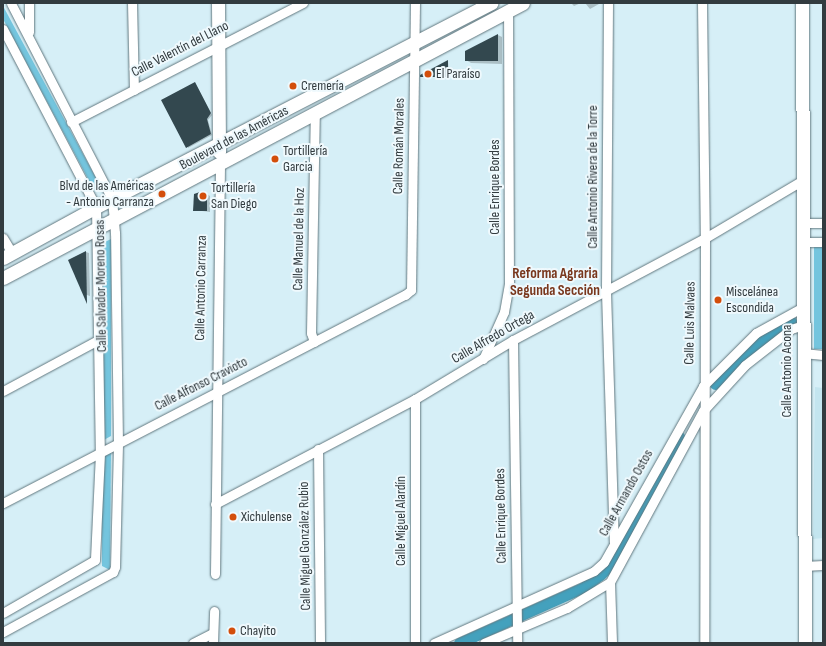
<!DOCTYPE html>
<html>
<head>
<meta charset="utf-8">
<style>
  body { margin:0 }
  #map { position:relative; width:826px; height:646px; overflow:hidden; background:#d6eff7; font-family:"Sofia Sans Condensed",sans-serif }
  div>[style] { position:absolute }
  .built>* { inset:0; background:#c3e5ef }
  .green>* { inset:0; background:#74c5de; transform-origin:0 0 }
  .shadow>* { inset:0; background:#0003 }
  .canal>* { height:11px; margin:-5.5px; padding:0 5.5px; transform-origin:5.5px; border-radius:5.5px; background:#44a1bd }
  .building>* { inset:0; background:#33484f }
  .roads { filter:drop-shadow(0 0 1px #61777e) drop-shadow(0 0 1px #61777e) }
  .street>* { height:9px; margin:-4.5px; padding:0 4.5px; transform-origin:4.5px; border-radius:4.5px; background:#fff }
  .secondary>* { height:13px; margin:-6.5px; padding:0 6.5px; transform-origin:6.5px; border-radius:6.5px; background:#fff }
  .dots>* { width:11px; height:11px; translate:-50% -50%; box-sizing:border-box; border:2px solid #eff9fd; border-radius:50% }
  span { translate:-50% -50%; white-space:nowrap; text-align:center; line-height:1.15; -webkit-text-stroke:4px #eff9fd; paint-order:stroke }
  .street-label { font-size:14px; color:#323b3f }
  .poi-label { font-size:14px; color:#323b3f }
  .left { translate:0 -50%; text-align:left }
  .right { translate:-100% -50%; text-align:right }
  .neighbourhood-label { font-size:15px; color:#79371d; font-weight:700 }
  .frame { position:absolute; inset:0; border:4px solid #323b3f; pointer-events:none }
</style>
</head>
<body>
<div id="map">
  <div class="built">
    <i style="clip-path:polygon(815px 387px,823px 388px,823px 538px,813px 539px)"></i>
  </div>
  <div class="green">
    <i style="clip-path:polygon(3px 6px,102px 189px,95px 192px,3px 19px)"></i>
    <i style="clip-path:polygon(111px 239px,111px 436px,102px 441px,101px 244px)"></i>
    <i style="left:823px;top:247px;width:102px;height:9px;rotate:90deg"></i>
    <i style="clip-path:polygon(111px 450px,110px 570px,102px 566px,102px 454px)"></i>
  </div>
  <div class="shadow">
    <i style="clip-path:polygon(571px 3px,581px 3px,574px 6px)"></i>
    <i style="clip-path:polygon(585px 3px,599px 3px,599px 4px,590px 9px)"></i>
    <i style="clip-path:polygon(498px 35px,502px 37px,502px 64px,471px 63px,466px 60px)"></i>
    <i style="clip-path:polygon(448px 61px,449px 77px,422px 77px)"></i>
    <i style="clip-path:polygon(195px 83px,212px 115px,208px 120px,212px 135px,188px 148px)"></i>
    <i style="clip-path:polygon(207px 194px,210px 196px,210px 212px,194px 210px,194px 195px)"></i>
    <i style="clip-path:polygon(86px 252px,89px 253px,90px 296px,84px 294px,69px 261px)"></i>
  </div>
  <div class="canal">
    <i style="left:715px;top:384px;width:53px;rotate:-44.2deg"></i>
    <i style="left:753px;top:347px;width:46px;rotate:-32.7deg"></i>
    <i style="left:459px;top:643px;width:137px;rotate:-24.1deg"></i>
    <i style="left:584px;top:587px;width:20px;rotate:-37deg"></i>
    <i style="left:600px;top:575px;width:12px;rotate:-42deg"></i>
    <i style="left:609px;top:567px;width:148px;rotate:-61.7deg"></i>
  </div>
  <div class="building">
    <i style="clip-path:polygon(498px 34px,498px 61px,465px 61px,465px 51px)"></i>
    <i style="clip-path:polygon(448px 60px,448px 77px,420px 77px,420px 75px)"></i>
    <i style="clip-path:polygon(195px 82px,211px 113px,207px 119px,211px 134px,186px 148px,161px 100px)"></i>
    <i style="clip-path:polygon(200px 192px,207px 193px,207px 211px,193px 211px,194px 194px)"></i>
    <i style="clip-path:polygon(86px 251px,87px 304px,68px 260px)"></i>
  </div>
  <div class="roads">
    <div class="street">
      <i style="left:132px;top:3px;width:87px;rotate:88.7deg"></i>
      <i style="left:608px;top:3px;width:289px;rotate:90.4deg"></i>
      <i style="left:606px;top:292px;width:250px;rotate:88.2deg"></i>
      <i style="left:702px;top:3px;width:235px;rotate:89.3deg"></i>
      <i style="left:705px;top:238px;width:405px;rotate:90.1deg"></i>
      <i style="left:3px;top:29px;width:201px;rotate:62.4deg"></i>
      <i style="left:96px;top:207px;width:246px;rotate:89.1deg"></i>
      <i style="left:100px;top:453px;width:107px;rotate:92.7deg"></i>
      <i style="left:95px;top:560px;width:106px;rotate:150.1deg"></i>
      <i style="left:29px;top:32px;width:29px;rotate:-90deg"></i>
      <i style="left:71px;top:122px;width:261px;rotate:-27.2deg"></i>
      <i style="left:803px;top:223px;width:20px"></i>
      <i style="left:3px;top:238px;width:17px;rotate:59deg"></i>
      <i style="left:803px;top:242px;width:20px"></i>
      <i style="left:513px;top:340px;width:303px;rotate:89.2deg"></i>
      <i style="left:314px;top:342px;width:9px;rotate:-108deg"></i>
      <i style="left:311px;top:333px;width:220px;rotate:-89deg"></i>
      <i style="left:803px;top:353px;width:20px;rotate:6deg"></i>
      <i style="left:483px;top:359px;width:51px;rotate:-65.9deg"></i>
      <i style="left:504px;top:312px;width:29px;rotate:-80deg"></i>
      <i style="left:509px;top:283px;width:272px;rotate:-90.2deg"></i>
      <i style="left:3px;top:391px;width:108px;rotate:-28.2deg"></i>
      <i style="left:415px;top:399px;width:244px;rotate:90deg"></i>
      <i style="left:318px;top:449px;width:194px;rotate:89.4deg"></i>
      <i style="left:3px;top:503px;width:453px;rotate:-27.4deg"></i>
      <i style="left:405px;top:295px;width:8px;rotate:-40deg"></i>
      <i style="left:411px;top:290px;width:287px;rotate:-89.2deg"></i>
      <i style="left:215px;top:504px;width:226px;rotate:-27.7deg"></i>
      <i style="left:415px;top:399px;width:114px;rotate:-31deg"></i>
      <i style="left:513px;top:340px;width:217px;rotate:-28deg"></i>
      <i style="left:705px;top:238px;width:114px;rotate:-30.6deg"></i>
      <i style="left:804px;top:566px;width:19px;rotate:-3deg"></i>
      <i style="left:215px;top:574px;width:410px;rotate:-89.3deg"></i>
      <i style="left:610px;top:582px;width:61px;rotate:88.1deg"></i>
      <i style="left:3px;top:632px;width:125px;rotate:-28.6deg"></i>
      <i style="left:113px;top:572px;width:5px;rotate:-68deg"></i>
      <i style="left:115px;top:567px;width:124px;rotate:-88.6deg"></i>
      <i style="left:118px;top:443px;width:210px;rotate:-90.8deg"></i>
      <i style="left:115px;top:233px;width:34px;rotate:-95deg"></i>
      <i style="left:112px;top:199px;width:220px;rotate:-117.3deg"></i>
      <i style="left:193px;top:643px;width:22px;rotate:-27deg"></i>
      <i style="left:213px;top:643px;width:32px;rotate:-88deg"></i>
      <i style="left:434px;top:643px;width:175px;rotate:-24.2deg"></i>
      <i style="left:594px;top:571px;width:13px;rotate:-42deg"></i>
      <i style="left:604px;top:562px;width:202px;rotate:-60.6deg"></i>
      <i style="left:703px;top:386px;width:75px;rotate:-45deg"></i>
      <i style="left:756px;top:333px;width:54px;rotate:-29deg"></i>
      <i style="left:484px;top:643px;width:90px;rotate:-22.9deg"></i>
      <i style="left:567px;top:608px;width:50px;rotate:-31.2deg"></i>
      <i style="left:610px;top:582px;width:195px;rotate:-61.5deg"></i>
      <i style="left:703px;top:411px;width:62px;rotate:-47.6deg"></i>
      <i style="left:745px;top:365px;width:58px;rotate:-38deg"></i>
      <i style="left:791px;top:329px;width:13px;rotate:-18deg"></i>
    </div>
    <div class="secondary">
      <i style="left:218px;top:3px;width:149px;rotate:89.6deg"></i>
      <i style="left:802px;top:3px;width:640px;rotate:89.73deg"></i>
      <i style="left:3px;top:258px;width:106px;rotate:-28.7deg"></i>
      <i style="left:96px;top:207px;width:445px;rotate:-27.3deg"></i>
      <i style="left:3px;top:278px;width:588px;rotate:-27.87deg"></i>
    </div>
  </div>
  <div class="dots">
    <i style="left:428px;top:74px;background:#d34e0b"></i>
    <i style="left:293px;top:86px;background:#d34e0b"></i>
    <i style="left:275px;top:159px;background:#d34e0b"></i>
    <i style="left:162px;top:194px;background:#d34e0b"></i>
    <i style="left:203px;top:196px;background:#d34e0b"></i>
    <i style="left:718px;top:300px;background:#d34e0b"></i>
    <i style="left:233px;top:517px;background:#d34e0b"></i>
    <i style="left:232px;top:631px;background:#d34e0b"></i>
  </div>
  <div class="street-label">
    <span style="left:180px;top:49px;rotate:-27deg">Calle Valentín del Llano</span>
    <span style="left:234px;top:138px;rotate:-28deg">Boulevard de las Américas</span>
    <span style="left:399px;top:146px;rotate:-89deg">Calle Román Morales</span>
    <span style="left:593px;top:177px;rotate:-90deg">Calle Antonio Rivera de la Torre</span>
    <span style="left:495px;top:187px;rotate:-90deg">Calle Enrique Bordes</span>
    <span style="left:299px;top:239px;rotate:-89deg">Calle Manuel de la Hoz</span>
    <span style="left:101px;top:286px;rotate:-91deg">Calle Salvador Moreno Rosas</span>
    <span style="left:201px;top:288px;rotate:-89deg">Calle Antonio Carranza</span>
    <span style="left:690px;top:323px;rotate:-89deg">Calle Luis Malvaes</span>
    <span style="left:493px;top:337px;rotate:-30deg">Calle Alfredo Ortega</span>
    <span style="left:787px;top:371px;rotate:-90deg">Calle Antonio Acona</span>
    <span style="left:201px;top:384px;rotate:-27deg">Calle Alfonso Cravioto</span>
    <span style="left:626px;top:493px;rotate:-61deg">Calle Armando Ostos</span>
    <span style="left:501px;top:516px;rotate:-91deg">Calle Enrique Bordes</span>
    <span style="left:401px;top:521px;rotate:-90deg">Calle Miguel Alardín</span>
    <span style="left:305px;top:546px;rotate:-91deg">Calle Miguel González Rubio</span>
  </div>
  <div class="poi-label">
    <span class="left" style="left:436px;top:74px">El Paraíso</span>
    <span class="left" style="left:301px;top:86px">Cremería</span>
    <span class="left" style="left:283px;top:159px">Tortillería<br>Garcia</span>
    <span class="right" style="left:154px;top:194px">Blvd de las Américas<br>- Antonio Carranza</span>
    <span class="left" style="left:211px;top:196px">Tortillería<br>San Diego</span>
    <span class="left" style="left:726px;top:300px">Miscelánea<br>Escondida</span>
    <span class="left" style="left:241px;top:517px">Xichulense</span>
    <span class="left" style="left:240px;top:631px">Chayito</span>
  </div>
  <div class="neighbourhood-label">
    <span style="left:555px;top:282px">Reforma Agraria<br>Segunda Sección</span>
  </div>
  <div class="frame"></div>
</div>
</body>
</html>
